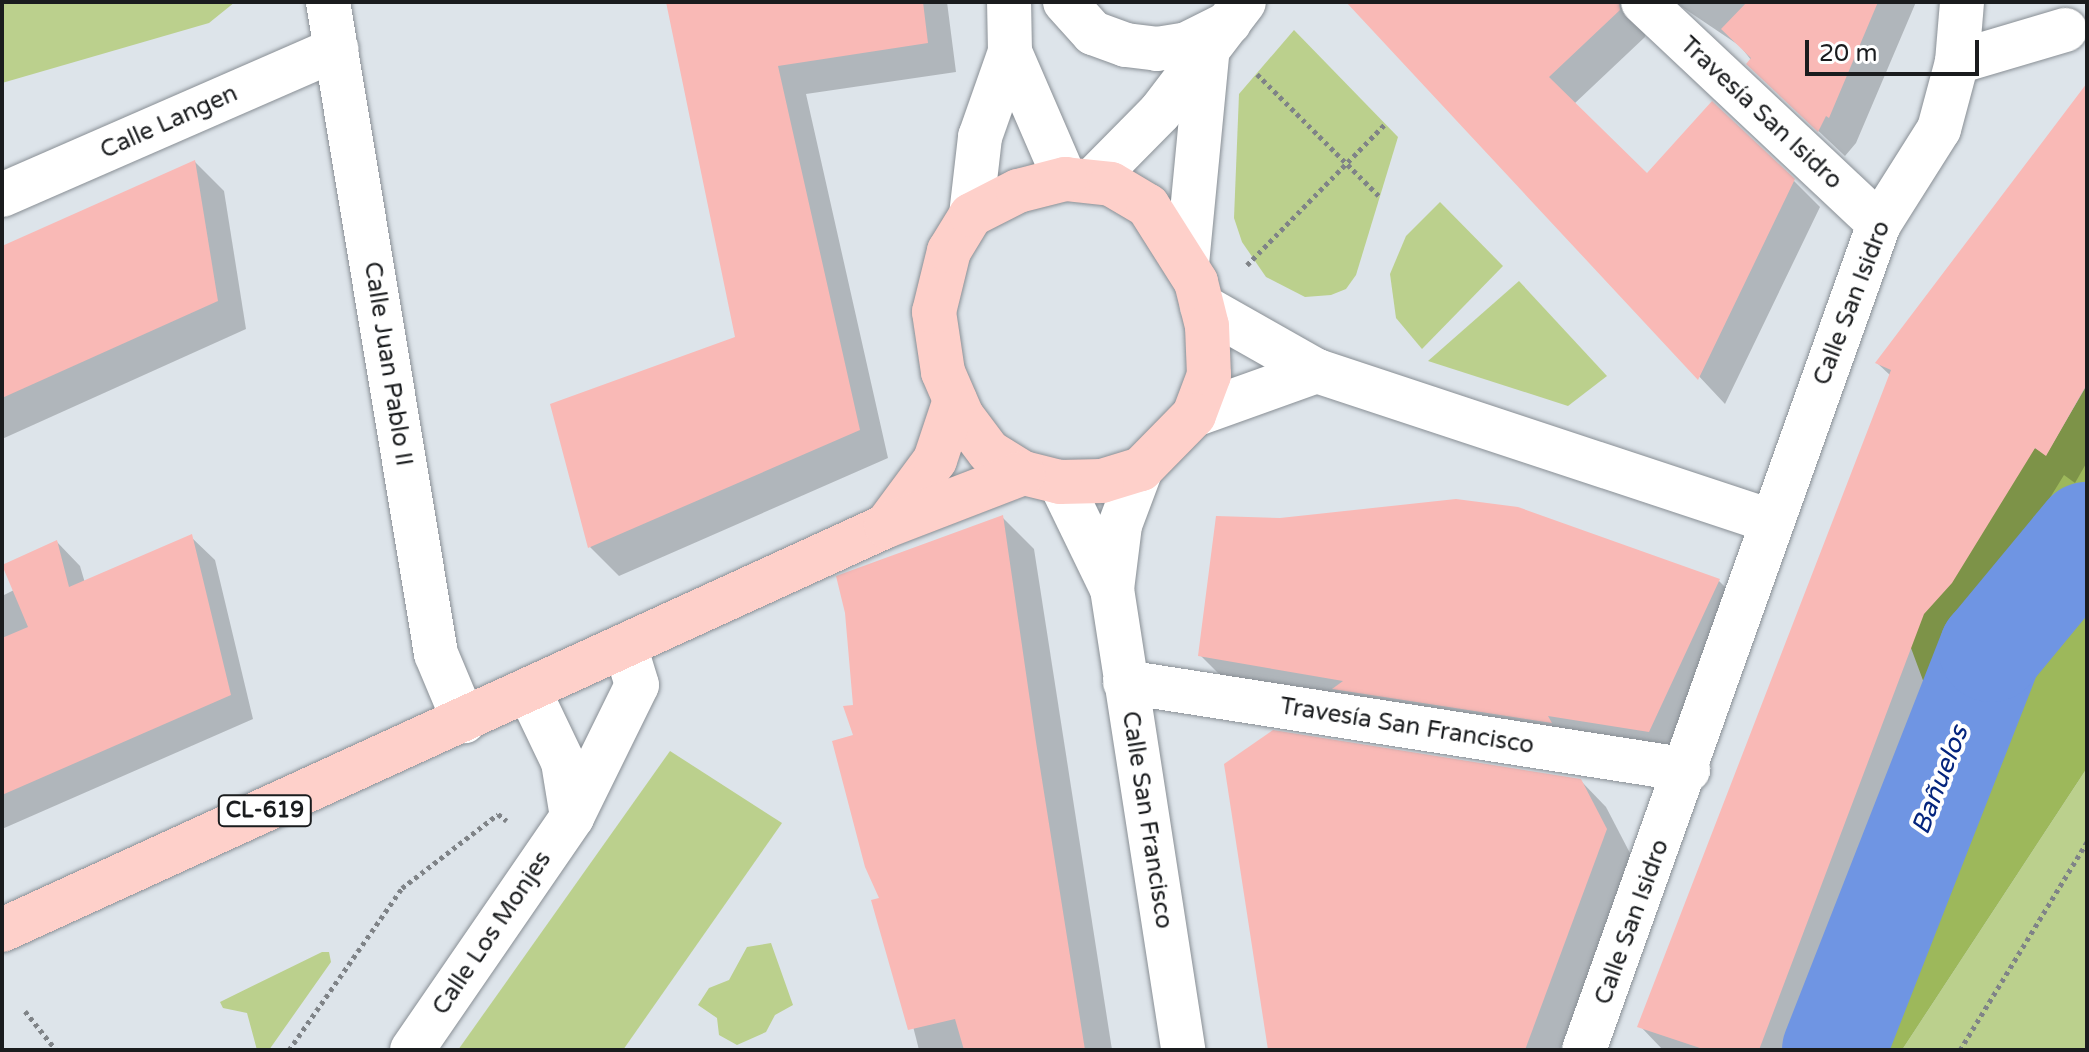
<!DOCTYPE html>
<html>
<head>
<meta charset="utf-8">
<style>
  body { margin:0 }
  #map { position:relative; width:2089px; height:1052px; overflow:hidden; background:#dde4ea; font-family:"Varela Round",sans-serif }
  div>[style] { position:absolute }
  .green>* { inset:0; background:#bbd08d }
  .forest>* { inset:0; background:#9db85b }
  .shadow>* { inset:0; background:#0003 }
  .river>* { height:104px; margin:-52px; padding:0 52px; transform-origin:52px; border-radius:52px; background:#6f95e3 }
  .building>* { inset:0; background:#f9b9b6 }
  .path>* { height:5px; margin-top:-2.5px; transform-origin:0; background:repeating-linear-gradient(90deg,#7f8387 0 4px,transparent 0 8px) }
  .roads { filter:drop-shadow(0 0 2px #898f95) drop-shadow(0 0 2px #898f95) }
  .street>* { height:44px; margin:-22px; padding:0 22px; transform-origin:22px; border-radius:22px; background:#fff }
  .secondary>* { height:44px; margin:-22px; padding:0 22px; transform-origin:22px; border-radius:22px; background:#fff }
  .primary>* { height:44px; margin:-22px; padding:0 22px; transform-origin:22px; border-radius:22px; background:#fed0ca }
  span { translate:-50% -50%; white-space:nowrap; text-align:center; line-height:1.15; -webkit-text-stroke:8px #fff; paint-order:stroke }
  .shield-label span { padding:2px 6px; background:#fff; border:2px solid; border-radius:6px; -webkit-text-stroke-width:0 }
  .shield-label { font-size:22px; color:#1a1c1e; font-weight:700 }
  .street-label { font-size:24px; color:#1a1c1e }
  .water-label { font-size:26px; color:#04247d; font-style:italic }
  .frame { position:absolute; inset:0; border:4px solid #1a1c1e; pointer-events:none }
  .scale { position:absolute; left:1805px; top:40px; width:174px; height:36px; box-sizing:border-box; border:4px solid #1a1c1e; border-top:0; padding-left:10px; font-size:24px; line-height:28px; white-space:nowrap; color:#1a1c1e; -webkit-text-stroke:6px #fff; paint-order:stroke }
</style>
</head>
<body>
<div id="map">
  <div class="green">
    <i style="clip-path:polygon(2px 2px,235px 2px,209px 23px,2px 83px)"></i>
    <i style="clip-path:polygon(1294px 30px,1398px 137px,1356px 275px,1346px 289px,1331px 295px,1305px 297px,1266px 277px,1242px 242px,1234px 218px,1239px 94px)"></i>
    <i style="clip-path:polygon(1440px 202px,1503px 266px,1422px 349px,1396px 318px,1390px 274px,1406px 236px)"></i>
    <i style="clip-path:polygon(1519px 281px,1607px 376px,1568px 406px,1428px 361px)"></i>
    <i style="clip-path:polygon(670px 751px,782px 823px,623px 1050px,458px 1050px)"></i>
    <i style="clip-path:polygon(2087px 768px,2087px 1050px,1902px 1050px)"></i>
    <i style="clip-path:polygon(771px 943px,793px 1005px,775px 1015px,766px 1032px,737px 1045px,719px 1035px,717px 1018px,698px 1005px,709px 988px,729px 980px,747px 947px)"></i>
    <i style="clip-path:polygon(322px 952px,329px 952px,331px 962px,269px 1050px,257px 1050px,247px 1013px,223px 1008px,220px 1002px)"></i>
  </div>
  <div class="forest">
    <i style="clip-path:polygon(2087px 385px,2087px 768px,1902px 1050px,1790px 1050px,1931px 702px,1911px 648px,1885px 638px,2035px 448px,2046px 455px)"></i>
  </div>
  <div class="shadow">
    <i style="clip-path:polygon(668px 2px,947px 2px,956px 72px,806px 94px,888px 458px,619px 576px,590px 547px,737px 338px)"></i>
    <i style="clip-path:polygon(1348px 2px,1916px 2px,1856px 143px,1845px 156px,1775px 90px,1740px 46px,1676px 3px,1651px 10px,1645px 37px,1574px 104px,1647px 176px,1794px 181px,1820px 207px,1725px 404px)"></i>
    <i style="clip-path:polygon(2087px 114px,2087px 462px,2075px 483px,2064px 475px,1980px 612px,1952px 643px,1798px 1050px,1663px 1050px,1640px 1026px,1891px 376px,1877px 363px)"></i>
    <i style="clip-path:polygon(195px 162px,224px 191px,246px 329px,2px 439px,2px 249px)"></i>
    <i style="clip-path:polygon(1518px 509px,1719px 581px,1746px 608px,1676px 758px,1227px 682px,1200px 655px,1280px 520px)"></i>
    <i style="clip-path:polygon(1002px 517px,1034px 549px,1112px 1050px,919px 1050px,881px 899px,855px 706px)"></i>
    <i style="clip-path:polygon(191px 537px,215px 560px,253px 719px,2px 829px,2px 596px,14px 590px,57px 542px,80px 566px,85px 583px)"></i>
    <i style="clip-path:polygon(1580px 780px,1606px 807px,1632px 857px,1560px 1050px,1270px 1050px)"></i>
  </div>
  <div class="river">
    <i style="left:1834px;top:1050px;width:430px;rotate:-68.6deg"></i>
    <i style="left:1991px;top:650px;width:151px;rotate:-50.4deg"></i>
  </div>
  <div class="building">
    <i style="clip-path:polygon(666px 2px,923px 2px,928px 43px,778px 66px,860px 430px,588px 548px,550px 404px,735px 337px)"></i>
    <i style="clip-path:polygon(1346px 2px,1619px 2px,1620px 10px,1549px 77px,1647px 173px,1712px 101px,1795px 179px,1698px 380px)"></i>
    <i style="clip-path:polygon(1747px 2px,1878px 2px,1829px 118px,1826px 116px,1818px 132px,1746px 64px,1751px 58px,1721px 29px)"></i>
    <i style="clip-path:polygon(2087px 83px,2087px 384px,2046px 456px,2035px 448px,1952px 583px,1924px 614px,1759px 1050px,1706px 1050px,1637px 1027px,1891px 370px,1875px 363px)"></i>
    <i style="clip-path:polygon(195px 160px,218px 301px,2px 398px,2px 246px)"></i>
    <i style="clip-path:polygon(1456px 499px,1518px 507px,1720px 579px,1649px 732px,1548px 716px,1552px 723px,1332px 689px,1343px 681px,1198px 656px,1216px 516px,1280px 518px)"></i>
    <i style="clip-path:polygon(1003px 515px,1036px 742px,1085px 1050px,964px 1050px,955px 1019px,908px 1030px,871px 900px,879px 898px,865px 867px,832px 741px,853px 735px,843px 706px,853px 705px,845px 613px,836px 576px)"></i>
    <i style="clip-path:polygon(192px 534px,231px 695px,2px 795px,2px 638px,28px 627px,2px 565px,57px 540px,69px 587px)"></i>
    <i style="clip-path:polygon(1273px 730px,1581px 779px,1607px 829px,1525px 1050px,1268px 1050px,1224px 764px)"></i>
  </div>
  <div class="path">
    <i style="left:1257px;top:74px;width:174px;rotate:45deg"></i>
    <i style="left:1247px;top:265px;width:197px;rotate:-45.6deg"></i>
    <i style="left:25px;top:1011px;width:50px;rotate:51.5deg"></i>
    <i style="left:289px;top:1050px;width:198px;rotate:-55.1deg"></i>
    <i style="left:402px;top:888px;width:121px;rotate:-37.6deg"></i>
    <i style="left:498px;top:814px;width:11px;rotate:38deg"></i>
    <i style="left:1960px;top:1050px;width:244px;rotate:-58.6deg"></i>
  </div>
  <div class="roads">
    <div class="street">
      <i style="left:328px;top:2px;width:661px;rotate:80.59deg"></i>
      <i style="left:436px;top:654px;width:73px;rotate:67.3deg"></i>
      <i style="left:1643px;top:2px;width:324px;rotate:43.2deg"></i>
      <i style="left:1957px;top:62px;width:60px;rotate:-85.2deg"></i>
      <i style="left:2px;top:195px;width:365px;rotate:-23.6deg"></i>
      <i style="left:1202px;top:306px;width:132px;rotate:29.5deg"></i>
      <i style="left:1317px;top:371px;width:478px;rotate:18.3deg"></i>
      <i style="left:1194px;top:415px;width:131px;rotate:-19.7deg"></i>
      <i style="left:1125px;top:682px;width:570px;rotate:8.88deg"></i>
      <i style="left:529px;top:691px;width:79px;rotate:64.4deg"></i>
      <i style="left:563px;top:762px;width:56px;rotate:80.7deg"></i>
      <i style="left:412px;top:1050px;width:283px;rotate:-55.5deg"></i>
      <i style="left:572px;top:817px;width:147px;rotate:-63.8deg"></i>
      <i style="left:637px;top:685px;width:39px;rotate:-107deg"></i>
      <i style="left:1584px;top:1050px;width:877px;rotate:-70.35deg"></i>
      <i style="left:1879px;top:224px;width:112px;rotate:-57.7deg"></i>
      <i style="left:1939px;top:129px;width:69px;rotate:-75deg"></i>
      <i style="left:1957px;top:62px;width:113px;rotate:-16.5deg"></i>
    </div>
    <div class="secondary">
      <i style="left:1065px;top:2px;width:42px;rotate:47.9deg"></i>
      <i style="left:1093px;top:33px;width:35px;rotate:20deg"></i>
      <i style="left:1126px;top:45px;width:31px;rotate:7deg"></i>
      <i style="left:1157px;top:49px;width:30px;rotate:-9deg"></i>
      <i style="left:1187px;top:44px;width:47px;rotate:-26.6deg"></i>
      <i style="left:1010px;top:52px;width:138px;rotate:66.6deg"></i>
      <i style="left:1092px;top:181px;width:97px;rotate:-45.4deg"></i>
      <i style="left:1160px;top:112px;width:138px;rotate:-52.6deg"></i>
      <i style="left:971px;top:215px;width:79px;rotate:-83.4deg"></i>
      <i style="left:980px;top:137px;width:90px;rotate:-70.6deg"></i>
      <i style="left:1010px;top:52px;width:50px;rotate:-91.1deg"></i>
      <i style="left:1187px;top:264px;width:209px;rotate:-84.5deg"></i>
      <i style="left:1141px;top:469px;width:60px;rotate:110.6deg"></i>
      <i style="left:1120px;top:525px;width:64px;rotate:97.1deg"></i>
      <i style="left:1112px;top:589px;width:466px;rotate:81.2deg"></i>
      <i style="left:1060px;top:482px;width:119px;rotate:64.1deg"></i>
    </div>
    <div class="primary">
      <i style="left:1065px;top:179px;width:46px;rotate:6.2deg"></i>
      <i style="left:1111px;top:184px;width:43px;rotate:30.7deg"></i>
      <i style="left:1148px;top:206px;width:90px;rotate:57.7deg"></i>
      <i style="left:1196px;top:282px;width:45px;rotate:76deg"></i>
      <i style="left:1207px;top:326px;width:49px;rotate:87.7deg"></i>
      <i style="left:1209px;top:375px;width:43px;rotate:110.6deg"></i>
      <i style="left:1194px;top:415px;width:76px;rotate:134.5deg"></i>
      <i style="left:1141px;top:469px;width:41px;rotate:162.9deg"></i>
      <i style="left:1102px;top:481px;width:42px;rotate:178.6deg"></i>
      <i style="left:1060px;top:482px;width:38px;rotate:-166deg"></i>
      <i style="left:1023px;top:473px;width:40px;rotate:-148deg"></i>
      <i style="left:989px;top:452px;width:45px;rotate:-126.9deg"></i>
      <i style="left:962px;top:416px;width:48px;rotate:-113.4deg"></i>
      <i style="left:943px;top:372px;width:61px;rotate:-98.5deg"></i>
      <i style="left:934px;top:312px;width:63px;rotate:-76.2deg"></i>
      <i style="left:949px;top:251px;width:42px;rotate:-58.6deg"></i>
      <i style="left:971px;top:215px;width:53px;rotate:-27.1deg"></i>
      <i style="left:1018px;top:191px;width:49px;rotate:-14.3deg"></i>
      <i style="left:886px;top:526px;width:82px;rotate:-53.4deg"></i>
      <i style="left:935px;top:460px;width:63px;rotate:-71.6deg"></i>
      <i style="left:2px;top:930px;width:972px;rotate:-24.56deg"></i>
      <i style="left:886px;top:526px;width:147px;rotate:-21.1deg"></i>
    </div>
  </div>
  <div class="shield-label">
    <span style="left:265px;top:811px">CL-619</span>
  </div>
  <div class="street-label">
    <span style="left:1761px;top:113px;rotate:43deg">Travesía San Isidro</span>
    <span style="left:169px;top:122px;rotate:-24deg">Calle Langen</span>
    <span style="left:1852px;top:303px;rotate:-69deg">Calle San Isidro</span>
    <span style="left:388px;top:364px;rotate:81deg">Calle Juan Pablo II</span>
    <span style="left:1407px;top:726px;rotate:9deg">Travesía San Francisco</span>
    <span style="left:1147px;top:820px;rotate:81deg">Calle San Francisco</span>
    <span style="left:1632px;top:922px;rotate:-70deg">Calle San Isidro</span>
    <span style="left:492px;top:933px;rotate:-56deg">Calle Los Monjes</span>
  </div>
  <div class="water-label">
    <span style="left:1940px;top:780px;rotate:-69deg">Bañuelos</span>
  </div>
  <div class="frame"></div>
  <div class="scale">20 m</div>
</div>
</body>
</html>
